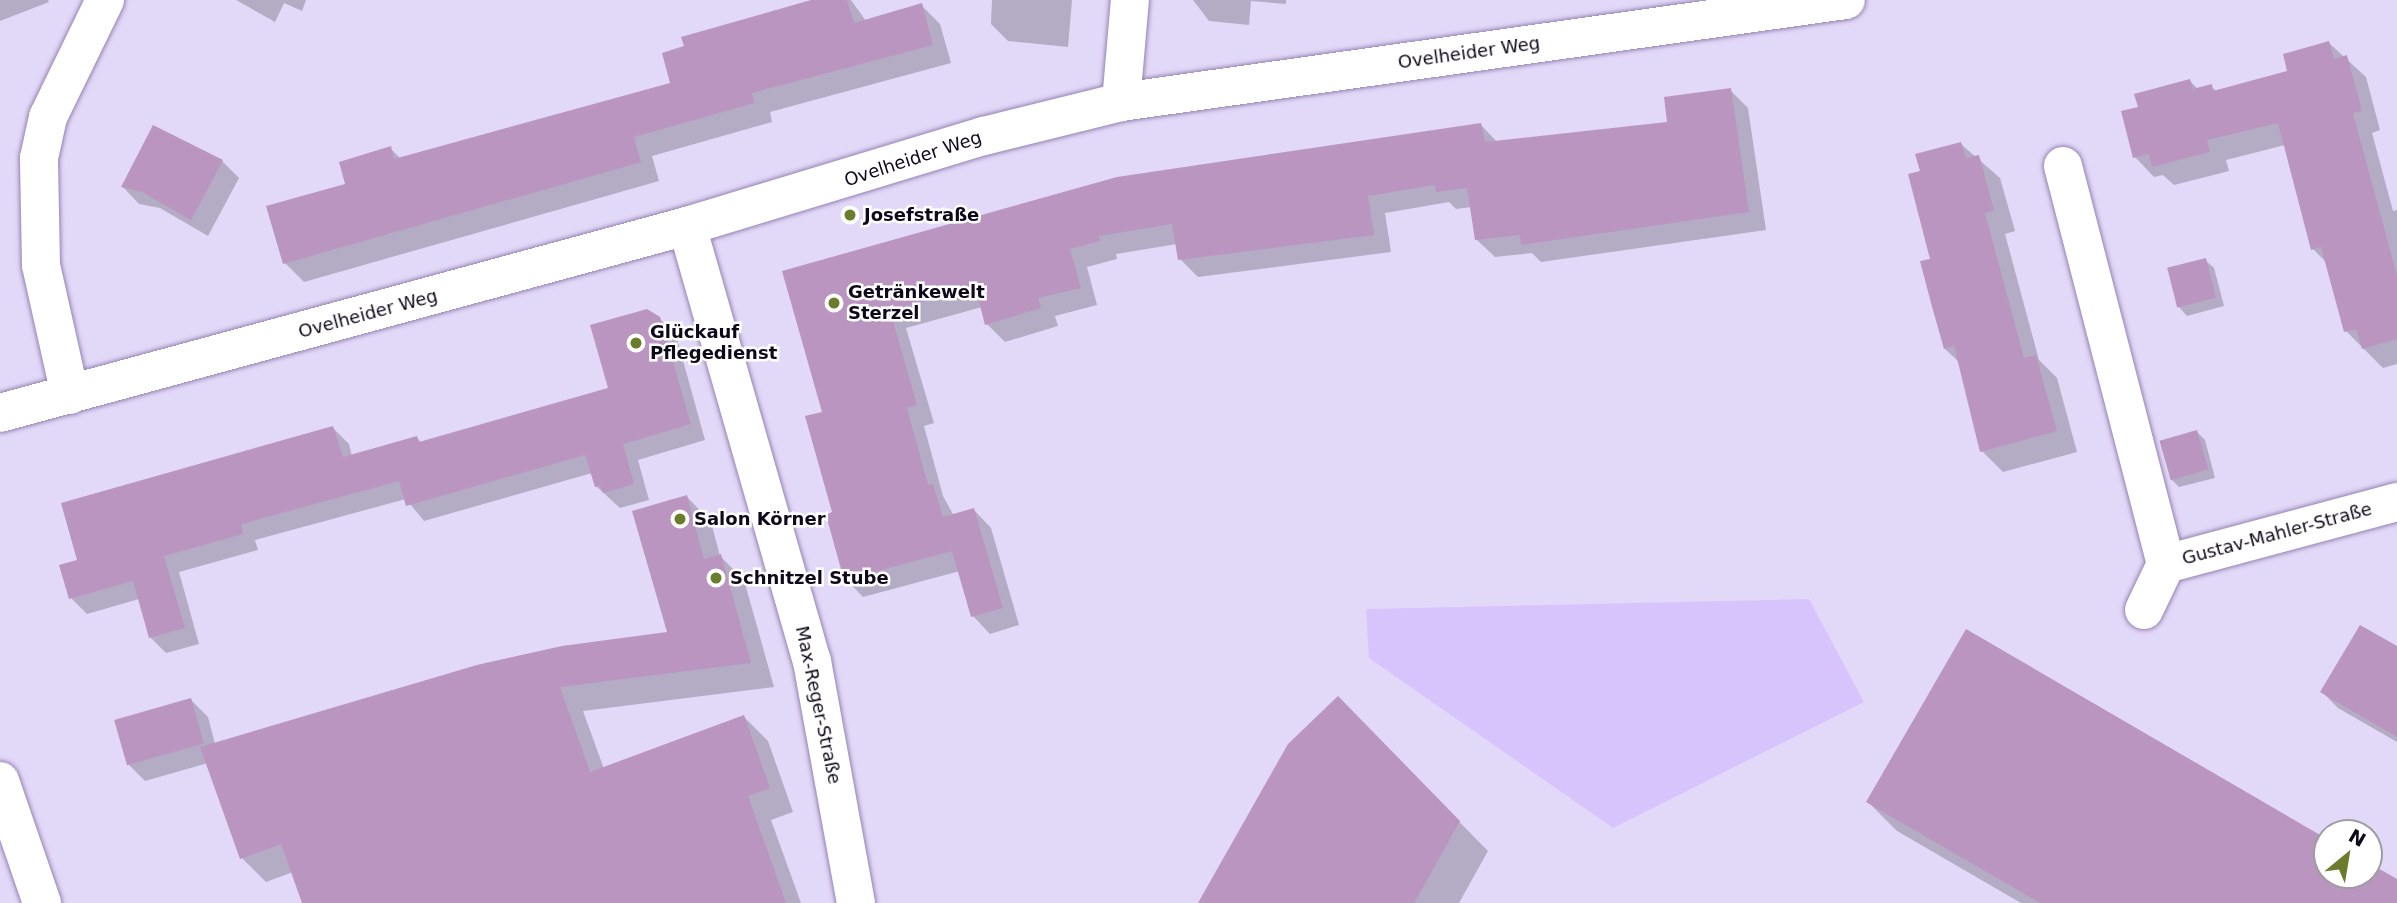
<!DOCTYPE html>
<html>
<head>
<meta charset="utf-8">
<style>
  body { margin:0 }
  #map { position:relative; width:2397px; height:903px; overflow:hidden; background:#e2d8f7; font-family:"DejaVu Sans",sans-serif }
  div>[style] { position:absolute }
  .green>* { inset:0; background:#d8c4fd }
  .shadow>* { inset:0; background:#0003 }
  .building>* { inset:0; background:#b995c0; transform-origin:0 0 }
  .roads { filter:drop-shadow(0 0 2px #9583b4) drop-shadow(0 0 2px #9583b4) }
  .minor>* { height:38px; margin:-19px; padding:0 19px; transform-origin:19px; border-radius:19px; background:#fff }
  .dots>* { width:19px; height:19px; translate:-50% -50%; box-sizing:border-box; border:4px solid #fff; border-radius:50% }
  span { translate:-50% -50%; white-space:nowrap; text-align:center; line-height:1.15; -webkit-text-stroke:5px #fff; paint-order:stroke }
  .street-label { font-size:18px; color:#0f081a }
  .poi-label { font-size:18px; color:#0f081a; font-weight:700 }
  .left { translate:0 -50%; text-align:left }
  .north { position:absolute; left:2313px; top:819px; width:70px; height:70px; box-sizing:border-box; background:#fff; border:2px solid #9f9ca3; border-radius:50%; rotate:30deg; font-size:19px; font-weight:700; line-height:28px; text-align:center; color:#0f081a }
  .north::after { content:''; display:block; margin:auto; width:24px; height:32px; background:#6b7d2d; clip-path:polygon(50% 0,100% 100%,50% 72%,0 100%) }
</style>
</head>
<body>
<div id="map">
  <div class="green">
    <i style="clip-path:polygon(1809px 599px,1864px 702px,1613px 828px,1369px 658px,1366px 609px)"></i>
  </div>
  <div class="shadow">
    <i style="clip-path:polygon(0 0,48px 0,49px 2px,0 21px)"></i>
    <i style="clip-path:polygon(236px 0,306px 0,302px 11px,284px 3px,275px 22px)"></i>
    <i style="clip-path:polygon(818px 0,851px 0,866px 21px,921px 5px,940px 24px,951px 63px,770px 112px,772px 122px,652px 156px,659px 181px,304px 282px,285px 263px,347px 185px,390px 148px,401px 159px,672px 84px,687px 47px)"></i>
    <i style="clip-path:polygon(992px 0,1072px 0,1068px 47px,1008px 41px,991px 24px)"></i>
    <i style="clip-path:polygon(1193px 0,1286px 0,1286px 4px,1251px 1px,1249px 25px,1209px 21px)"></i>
    <i style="clip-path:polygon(2329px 43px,2366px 77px,2380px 130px,2372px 133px,2393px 211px,2397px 210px,2397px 364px,2383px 368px,2346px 331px,2328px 264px,2313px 249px,2285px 145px,2226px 160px,2229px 171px,2174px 185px,2163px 175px,2154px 177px,2135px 157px,2140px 108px,2190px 81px,2199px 90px,2211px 86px,2217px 92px,2290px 72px)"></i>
    <i style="clip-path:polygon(1730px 90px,1748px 108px,1766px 230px,1541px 262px,1532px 253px,1495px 257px,1477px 240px,1472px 207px,1456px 209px,1449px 202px,1385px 213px,1391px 252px,1198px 277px,1180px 259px,1177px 244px,1116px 254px,1117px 259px,1087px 267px,1097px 305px,1055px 316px,1058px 326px,1005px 342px,987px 324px,982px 307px,906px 328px,934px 423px,924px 426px,943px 496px,954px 516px,974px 510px,991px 528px,1019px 625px,990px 634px,973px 616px,960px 571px,863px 597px,846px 579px,824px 413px,784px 272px,1481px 125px,1498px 143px,1669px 124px)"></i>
    <i style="clip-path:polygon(1961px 144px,2000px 178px,2015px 231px,2005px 234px,2039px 360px,2057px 378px,2077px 452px,2003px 472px,1982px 451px,1960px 363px,1945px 349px,1932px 260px,1922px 172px)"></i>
    <i style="clip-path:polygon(222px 161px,239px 178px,208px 236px,160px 208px,139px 204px,123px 187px)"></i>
    <i style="clip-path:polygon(2205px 260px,2214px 268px,2224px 306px,2187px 316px,2179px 307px)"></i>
    <i style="clip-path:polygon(659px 318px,676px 335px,705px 440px,638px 460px,649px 500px,620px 508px,596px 486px,592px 473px,424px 521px,406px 499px,255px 540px,258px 550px,179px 572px,199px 644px,166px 653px,150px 637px,139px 599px,87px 614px,71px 598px,79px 561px,333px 428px,349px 444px,352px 456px,417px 438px,422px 443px,610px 389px)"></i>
    <i style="clip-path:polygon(2197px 432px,2205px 440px,2215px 478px,2179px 487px,2170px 478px)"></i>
    <i style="clip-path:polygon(687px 497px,711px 522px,720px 556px,744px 580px,774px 687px,583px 711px,604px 769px,744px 717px,768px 741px,793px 812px,771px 820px,801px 903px,304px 903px,293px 872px,266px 882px,242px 858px,208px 763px,145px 781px,128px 764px,191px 700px,208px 717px,215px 744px,669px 634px)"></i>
    <i style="clip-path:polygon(2397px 648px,2397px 742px,2338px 708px,2322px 692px)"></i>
    <i style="clip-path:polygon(1338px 699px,1488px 851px,1459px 903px,1200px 903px)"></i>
    <i style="clip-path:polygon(1868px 802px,2327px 841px,2327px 875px,2369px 875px,2369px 865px,2397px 881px,2397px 903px,2021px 903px,1897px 831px)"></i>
  </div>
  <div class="building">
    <i style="clip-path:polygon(811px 0,847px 0,854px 23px,922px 3px,933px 45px,752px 93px,754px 103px,634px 137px,641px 162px,283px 264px,266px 206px,345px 184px,339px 162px,391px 146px,394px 159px,670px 83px,662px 53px,684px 46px,681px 37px)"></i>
    <i style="clip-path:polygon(2329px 41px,2334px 59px,2347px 55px,2362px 111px,2353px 113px,2397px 276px,2397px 339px,2362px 349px,2356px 329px,2344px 332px,2321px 247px,2311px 250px,2278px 123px,2207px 140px,2210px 152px,2152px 167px,2149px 154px,2133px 158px,2121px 111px,2138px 107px,2134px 94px,2190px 79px,2193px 89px,2212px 84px,2213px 91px,2287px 71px,2283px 54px)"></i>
    <i style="clip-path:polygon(1731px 88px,1749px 212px,1521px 245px,1520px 235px,1475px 240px,1467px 188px,1436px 192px,1435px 185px,1368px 196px,1374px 235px,1178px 260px,1172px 224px,1099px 236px,1100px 241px,1070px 249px,1081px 288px,1038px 298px,1041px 308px,985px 325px,975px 286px,890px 311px,917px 405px,907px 408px,928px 485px,933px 484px,943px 517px,974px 508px,1003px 608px,971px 617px,952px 551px,844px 580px,826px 515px,832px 512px,805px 416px,822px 412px,782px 271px,1117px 177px,1481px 123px,1485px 142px,1667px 122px,1664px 97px)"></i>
    <i style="clip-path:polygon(153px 125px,223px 160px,191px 220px,142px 192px,121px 187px)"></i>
    <i style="clip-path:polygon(1961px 142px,1966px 158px,1979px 155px,1994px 210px,1985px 213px,2024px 358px,2036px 355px,2057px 431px,1980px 452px,1954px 346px,1944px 349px,1931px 303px,1920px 261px,1930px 259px,1908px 174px,1920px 171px,1915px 154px)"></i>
    <i style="left:2206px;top:258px;width:41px;height:40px;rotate:76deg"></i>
    <i style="clip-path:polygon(647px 309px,660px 317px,691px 424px,623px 444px,634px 484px,603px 493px,600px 486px,595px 487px,585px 455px,406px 506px,399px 481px,241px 524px,243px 534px,164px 556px,185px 628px,149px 638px,133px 581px,69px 599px,59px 565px,77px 560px,61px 503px,333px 426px,343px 457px,417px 436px,419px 442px,608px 388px,590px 325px)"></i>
    <i style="left:2197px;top:430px;width:41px;height:39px;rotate:74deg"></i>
    <i style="clip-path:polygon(687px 495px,704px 559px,721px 554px,751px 663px,560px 687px,590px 772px,744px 715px,770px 788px,748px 796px,786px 903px,302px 903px,281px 844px,240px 859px,200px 747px,477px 665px,562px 646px,667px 632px,632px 511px)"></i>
    <i style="clip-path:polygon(2360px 625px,2397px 646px,2397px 737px,2320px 692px)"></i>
    <i style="clip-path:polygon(1966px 629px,2327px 839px,2327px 875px,2369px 875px,2369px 863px,2397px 879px,2397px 903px,2040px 903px,1866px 802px)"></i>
    <i style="clip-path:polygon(1338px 696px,1460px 821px,1414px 903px,1198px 903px,1288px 744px)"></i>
    <i style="left:191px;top:698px;width:47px;height:80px;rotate:74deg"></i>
  </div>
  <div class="roads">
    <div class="minor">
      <i style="left:1121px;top:102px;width:102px;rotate:-85deg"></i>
      <i style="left:2063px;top:166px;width:411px;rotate:75.5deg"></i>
      <i style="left:687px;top:226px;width:453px;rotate:74deg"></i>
      <i style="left:812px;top:661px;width:246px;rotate:79.7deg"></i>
      <i style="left:70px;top:395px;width:133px;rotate:-102.6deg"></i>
      <i style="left:41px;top:265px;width:107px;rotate:-91.1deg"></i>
      <i style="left:39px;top:158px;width:42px;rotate:-77.6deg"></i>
      <i style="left:48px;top:117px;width:130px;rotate:-64deg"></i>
      <i style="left:0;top:413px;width:712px;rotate:-15.23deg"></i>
      <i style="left:687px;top:226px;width:310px;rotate:-16.9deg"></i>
      <i style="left:984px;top:136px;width:141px;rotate:-13.9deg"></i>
      <i style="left:1121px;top:102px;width:732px;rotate:-8.01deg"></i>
      <i style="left:2144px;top:610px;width:51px;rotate:-64.4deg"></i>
      <i style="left:2166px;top:564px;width:239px;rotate:-15deg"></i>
      <i style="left:0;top:781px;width:129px;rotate:71deg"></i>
    </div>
  </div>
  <div class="dots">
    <i style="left:850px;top:215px;background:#6b7d2d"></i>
    <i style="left:834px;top:303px;background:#6b7d2d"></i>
    <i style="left:636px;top:343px;background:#6b7d2d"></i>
    <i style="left:680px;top:519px;background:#6b7d2d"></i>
    <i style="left:716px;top:578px;background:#6b7d2d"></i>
  </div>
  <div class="street-label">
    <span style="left:1469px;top:53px;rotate:-8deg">Ovelheider Weg</span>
    <span style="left:913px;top:159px;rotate:-18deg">Ovelheider Weg</span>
    <span style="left:368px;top:314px;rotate:-15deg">Ovelheider Weg</span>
    <span style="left:2277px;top:534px;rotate:-15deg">Gustav-Mahler-Straße</span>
    <span style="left:818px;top:705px;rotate:78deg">Max-Reger-Straße</span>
  </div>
  <div class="poi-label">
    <span class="left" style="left:864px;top:215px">Josefstraße</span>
    <span class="left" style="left:848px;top:303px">Getränkewelt<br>Sterzel</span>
    <span class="left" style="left:650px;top:343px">Glückauf<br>Pflegedienst</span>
    <span class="left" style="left:694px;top:519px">Salon Körner</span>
    <span class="left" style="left:730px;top:578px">Schnitzel Stube</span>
  </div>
  <div class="north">N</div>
</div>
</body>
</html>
